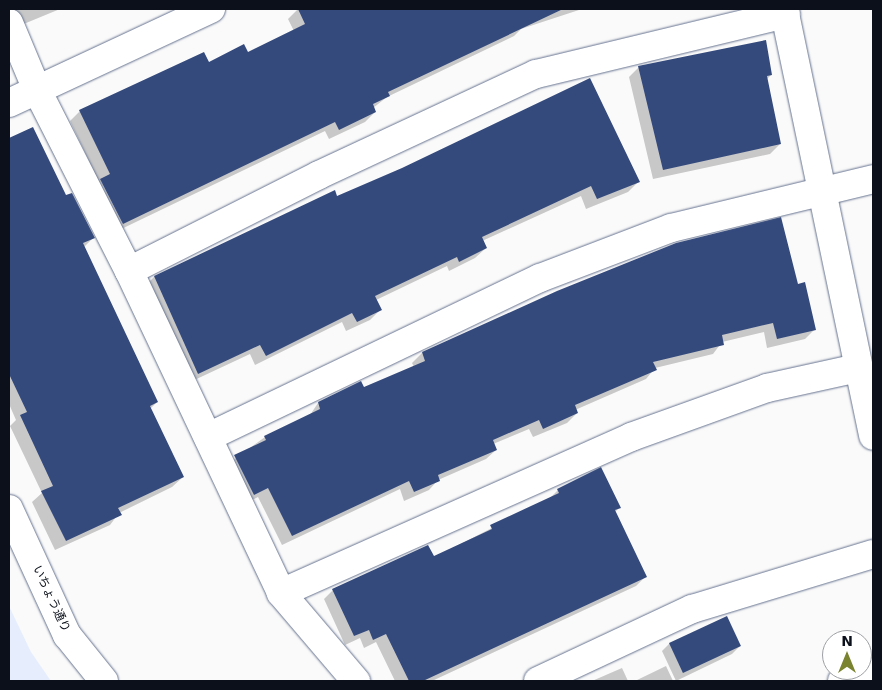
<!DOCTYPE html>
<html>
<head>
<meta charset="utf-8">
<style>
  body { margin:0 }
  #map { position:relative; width:882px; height:690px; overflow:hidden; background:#fafafa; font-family:"DejaVu Sans","Noto Sans JP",sans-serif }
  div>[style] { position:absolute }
  .built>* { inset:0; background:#e6eefe }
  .shadow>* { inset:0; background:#0003 }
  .building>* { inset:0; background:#344a7d; transform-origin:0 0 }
  .roads { filter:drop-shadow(0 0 1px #65728f) drop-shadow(0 0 1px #65728f) }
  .minor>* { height:28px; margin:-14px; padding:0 14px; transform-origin:14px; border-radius:14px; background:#fff }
  .tertiary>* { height:28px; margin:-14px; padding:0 14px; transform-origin:14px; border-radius:14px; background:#fff }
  span { translate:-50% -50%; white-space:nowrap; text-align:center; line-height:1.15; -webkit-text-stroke:5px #fff; paint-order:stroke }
  .street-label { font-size:12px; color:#0b101a }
  .frame { position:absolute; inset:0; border:10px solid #0b101a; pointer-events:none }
  .north { position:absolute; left:822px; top:630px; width:50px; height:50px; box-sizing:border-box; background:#fff; border:1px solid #9d9fa3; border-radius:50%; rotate:0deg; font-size:14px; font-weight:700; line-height:20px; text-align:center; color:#0b101a }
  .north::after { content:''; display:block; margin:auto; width:18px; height:22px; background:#7a832f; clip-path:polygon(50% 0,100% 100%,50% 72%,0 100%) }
</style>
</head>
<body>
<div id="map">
  <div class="built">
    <i style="clip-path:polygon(9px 606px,31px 652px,51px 681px,9px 681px)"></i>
  </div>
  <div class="shadow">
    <i style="clip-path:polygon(9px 9px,60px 9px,14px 28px,9px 20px)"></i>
    <i style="clip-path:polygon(298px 9px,582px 9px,521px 29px,514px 36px,387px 97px,373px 108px,375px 112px,365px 122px,329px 139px,325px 131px,113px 233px,91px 190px,99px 182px,70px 121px,80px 111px,208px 63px,247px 53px,294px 31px,288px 19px)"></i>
    <i style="clip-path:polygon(639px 67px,771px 75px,767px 79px,780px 144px,770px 154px,653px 179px,629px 77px)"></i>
    <i style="clip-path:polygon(32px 128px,66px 197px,93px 238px,84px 247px,157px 402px,150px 409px,183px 477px,172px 487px,119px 513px,110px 525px,55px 550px,32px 502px,42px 493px,10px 426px,16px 420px,9px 404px,9px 139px)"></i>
    <i style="clip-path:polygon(638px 182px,628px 192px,586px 209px,581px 196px,482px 241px,486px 248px,475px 258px,449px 271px,447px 266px,376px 300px,380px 310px,370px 320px,346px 331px,342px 322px,255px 365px,250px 354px,188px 383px,144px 287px,154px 277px,334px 192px,337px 198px)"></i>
    <i style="clip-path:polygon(797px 285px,815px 329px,805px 339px,767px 348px,764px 332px,722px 342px,713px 354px,655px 368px,646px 379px,575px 410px,577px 413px,567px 423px,533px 437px,529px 429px,493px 444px,496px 450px,486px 459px,438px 480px,429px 490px,404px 501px,400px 489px,282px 545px,258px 497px,244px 504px,225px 466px,265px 437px,310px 415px,318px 403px,363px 389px,414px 367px,412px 363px,422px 353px,557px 292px)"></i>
    <i style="clip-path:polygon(558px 490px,619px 508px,615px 512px,645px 577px,636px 586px,432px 681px,395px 681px,376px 642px,364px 648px,360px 638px,345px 645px,324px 599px,333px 590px,433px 558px,549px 499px)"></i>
    <i style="clip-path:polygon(669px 644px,740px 646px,732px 654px,676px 681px,662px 651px)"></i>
    <i style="clip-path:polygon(666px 666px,673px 681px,635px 681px)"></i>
    <i style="clip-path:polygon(622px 668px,628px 681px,592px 681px)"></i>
  </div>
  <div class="building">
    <i style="clip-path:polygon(298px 9px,563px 9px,388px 92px,390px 96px,373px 104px,376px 112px,339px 130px,335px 122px,123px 224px,100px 179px,110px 174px,79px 110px,204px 52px,209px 62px,244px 44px,248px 52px,305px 24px)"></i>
    <i style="clip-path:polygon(766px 40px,772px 75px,767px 76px,781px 144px,663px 170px,638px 66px)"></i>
    <i style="clip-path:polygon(590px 78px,640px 182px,597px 199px,591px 186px,482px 237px,487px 248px,459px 262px,457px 257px,375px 296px,382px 310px,357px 322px,352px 313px,266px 356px,260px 345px,198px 374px,154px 276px,335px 190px,337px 196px,402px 168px)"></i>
    <i style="clip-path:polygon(33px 127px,66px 195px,72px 193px,95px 238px,83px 243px,158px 402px,150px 406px,184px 477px,118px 508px,122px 515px,66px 541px,41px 491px,53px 486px,20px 415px,27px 412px,9px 374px,9px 138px)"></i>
    <i style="clip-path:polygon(781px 217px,798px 284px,805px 282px,816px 330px,777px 339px,773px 323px,722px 335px,724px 345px,653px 362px,657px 370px,575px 405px,578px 413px,543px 429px,539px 420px,493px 440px,497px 450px,438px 475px,440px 481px,414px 492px,409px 481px,292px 536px,268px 488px,254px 495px,234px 455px,266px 440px,264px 436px,320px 409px,318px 402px,361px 381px,364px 387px,425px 361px,422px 352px,557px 291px,676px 243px)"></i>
    <i style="clip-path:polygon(601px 467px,621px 508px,615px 510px,647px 577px,423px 681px,409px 681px,386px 634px,373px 640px,369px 630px,354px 636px,332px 589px,428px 545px,434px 556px,492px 529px,490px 525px,559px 493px,557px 489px)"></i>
    <i style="left:727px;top:616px;width:33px;height:64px;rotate:65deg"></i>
  </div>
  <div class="roads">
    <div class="minor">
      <i style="left:784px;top:9px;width:436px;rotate:78.2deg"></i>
      <i style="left:9px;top:23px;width:73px;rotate:67.3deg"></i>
      <i style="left:37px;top:90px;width:203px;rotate:63.1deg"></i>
      <i style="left:129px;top:271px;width:356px;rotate:64.7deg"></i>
      <i style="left:281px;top:593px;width:116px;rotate:49.6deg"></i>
      <i style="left:129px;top:271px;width:213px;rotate:-26.8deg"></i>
      <i style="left:319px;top:175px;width:239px;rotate:-25deg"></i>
      <i style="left:536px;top:74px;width:257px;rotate:-13.5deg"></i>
      <i style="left:208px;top:437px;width:368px;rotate:-25.6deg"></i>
      <i style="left:540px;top:278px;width:140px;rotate:-20.9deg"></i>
      <i style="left:671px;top:228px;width:208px;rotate:-13.6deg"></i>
      <i style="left:281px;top:593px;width:383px;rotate:-24deg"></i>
      <i style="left:631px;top:437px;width:145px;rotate:-19.8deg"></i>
      <i style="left:767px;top:388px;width:93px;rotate:-12.4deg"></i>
      <i style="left:538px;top:681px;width:170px;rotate:-25.1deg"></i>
      <i style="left:692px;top:609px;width:189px;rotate:-16.9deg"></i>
      <i style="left:842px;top:681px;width:32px;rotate:-16deg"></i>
    </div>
    <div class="tertiary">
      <i style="left:9px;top:103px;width:223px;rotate:-25deg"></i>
      <i style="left:9px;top:509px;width:139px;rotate:65.3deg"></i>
      <i style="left:67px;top:635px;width:59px;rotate:51.2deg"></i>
    </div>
  </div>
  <div class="street-label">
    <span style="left:51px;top:599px;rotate:65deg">いちょう通り</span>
  </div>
  <div class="frame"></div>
  <div class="north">N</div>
</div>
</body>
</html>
